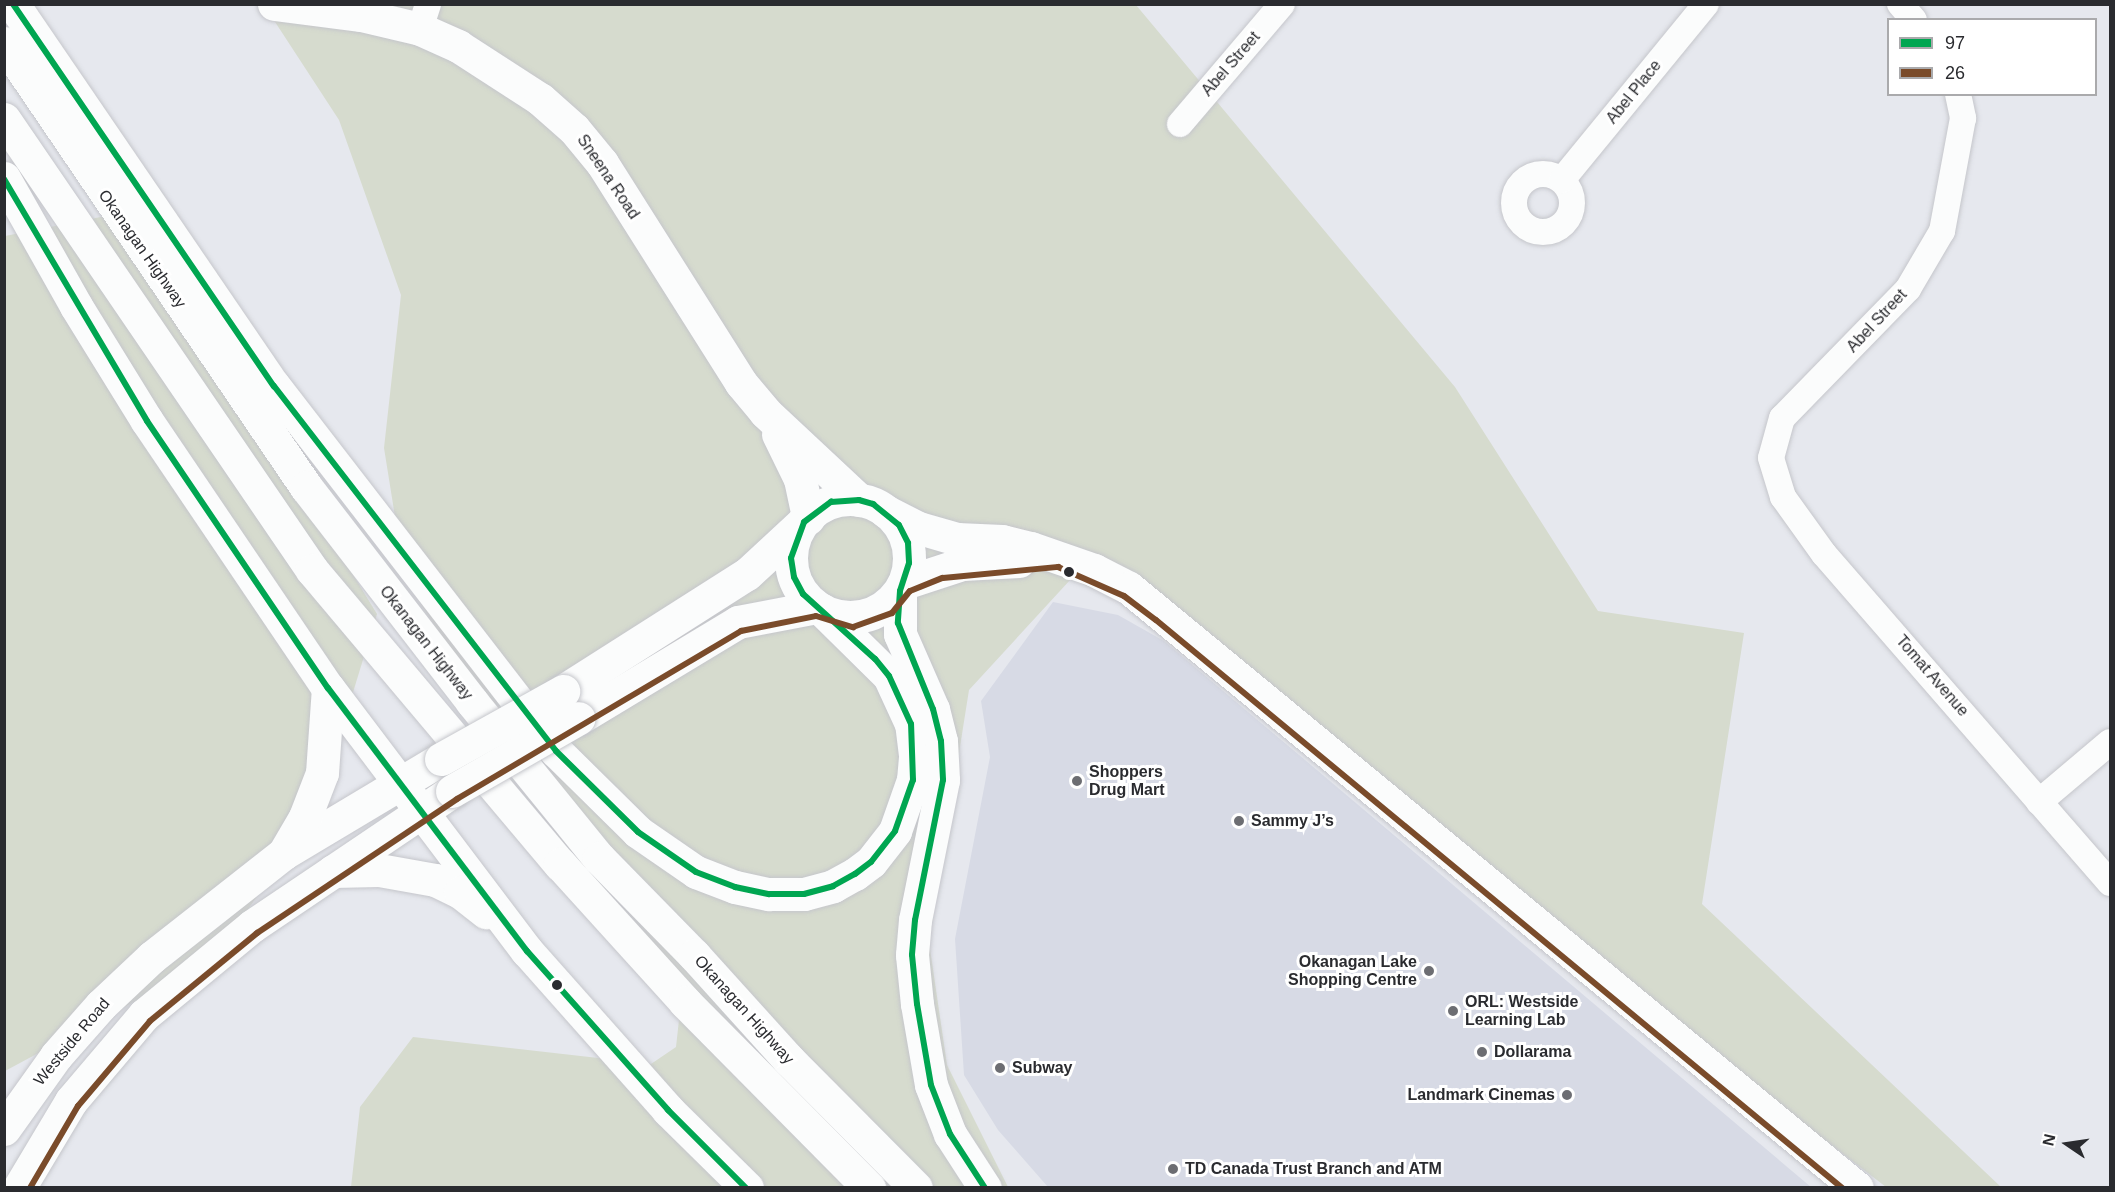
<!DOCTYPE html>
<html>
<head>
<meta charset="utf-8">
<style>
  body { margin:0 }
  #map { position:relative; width:2115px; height:1192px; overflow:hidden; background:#e6e8ee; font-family:Helvetica,sans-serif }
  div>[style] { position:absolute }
  .built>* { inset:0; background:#d7dae5 }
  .green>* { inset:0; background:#d6dbce }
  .roads { filter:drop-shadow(0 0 2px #c5c6cb) drop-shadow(0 0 2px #c5c6cb) }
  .street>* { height:26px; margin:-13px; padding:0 13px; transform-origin:13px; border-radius:13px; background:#fbfcfc }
  .street>.ring { margin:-13px; padding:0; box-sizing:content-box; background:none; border:26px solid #fbfcfc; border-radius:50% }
  .secondary>* { height:33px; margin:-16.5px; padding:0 16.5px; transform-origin:16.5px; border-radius:16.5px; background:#fbfcfc }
  .secondary>.ring { margin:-16.5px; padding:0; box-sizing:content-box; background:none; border:33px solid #fbfcfc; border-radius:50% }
  .highway>* { height:33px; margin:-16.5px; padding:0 16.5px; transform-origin:16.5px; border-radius:16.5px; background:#fbfcfc }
  .bridges { filter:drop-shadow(0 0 2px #c5c6cb) drop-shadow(0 0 2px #c5c6cb) }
  .secondary-bridge>* { height:33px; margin:-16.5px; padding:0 16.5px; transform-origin:16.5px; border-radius:16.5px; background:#fbfcfc }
  .bus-1>* { height:6px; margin:-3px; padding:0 3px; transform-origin:3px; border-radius:3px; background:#00a651 }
  .bus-2>* { height:6px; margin:-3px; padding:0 3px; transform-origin:3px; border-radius:3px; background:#7a4b2a }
  .dots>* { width:16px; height:16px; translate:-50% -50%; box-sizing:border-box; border:3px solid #fff; border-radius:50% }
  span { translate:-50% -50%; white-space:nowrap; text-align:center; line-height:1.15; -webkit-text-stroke:6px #fff; paint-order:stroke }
  .street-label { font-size:16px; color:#2a2b2f }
  .poi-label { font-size:16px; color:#2a2b2f; font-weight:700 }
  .left { translate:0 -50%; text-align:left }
  .right { translate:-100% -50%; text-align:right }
  .frame { position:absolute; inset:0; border:6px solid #2a2b2f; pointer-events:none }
  .legend { position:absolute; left:1887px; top:18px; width:210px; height:78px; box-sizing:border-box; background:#fff; border:2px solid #aaaaac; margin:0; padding:8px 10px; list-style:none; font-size:18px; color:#2a2b2f }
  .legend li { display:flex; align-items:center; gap:12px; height:30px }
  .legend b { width:30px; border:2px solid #aaaaac }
  .north { position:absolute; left:2037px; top:1114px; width:60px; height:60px; -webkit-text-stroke:4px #fff; paint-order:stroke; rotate:283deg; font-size:16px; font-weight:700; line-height:24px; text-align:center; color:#2a2b2f }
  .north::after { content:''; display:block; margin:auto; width:21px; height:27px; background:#2a2b2f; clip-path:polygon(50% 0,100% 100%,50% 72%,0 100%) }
</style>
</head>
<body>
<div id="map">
  <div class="built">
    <i style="clip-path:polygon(1053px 602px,1118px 615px,1164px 641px,1811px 1187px,1048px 1187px,998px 1130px,964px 1075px,955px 939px,990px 757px,981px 701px)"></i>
  </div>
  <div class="green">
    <i style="clip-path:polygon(264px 5px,1136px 5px,1455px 387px,1598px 611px,1744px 633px,1702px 904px,2001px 1187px,1886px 1187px,1126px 603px,1071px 579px,969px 690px,929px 942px,947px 1065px,1008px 1187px,351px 1187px,360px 1107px,413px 1037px,651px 1064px,676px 1047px,680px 1011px,405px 579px,384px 448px,401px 295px,339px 120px)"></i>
    <i style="clip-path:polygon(131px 211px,377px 614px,316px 813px,212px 960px,5px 1071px,5px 236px)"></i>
  </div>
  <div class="roads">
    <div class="street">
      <i style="left:1900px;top:4px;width:21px;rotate:49deg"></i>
      <i style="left:420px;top:29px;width:26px;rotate:-72deg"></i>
      <i style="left:1958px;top:94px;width:25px;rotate:78deg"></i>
      <i style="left:1963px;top:118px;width:115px;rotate:100.5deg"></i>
      <i style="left:1942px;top:231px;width:67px;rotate:120.4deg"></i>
      <i style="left:1908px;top:289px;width:180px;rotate:134.3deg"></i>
      <i style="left:1782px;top:418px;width:41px;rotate:105.4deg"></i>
      <i style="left:1771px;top:458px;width:41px;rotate:72.9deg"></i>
      <i style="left:1783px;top:497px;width:70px;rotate:54.3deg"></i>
      <i style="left:1824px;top:554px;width:436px;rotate:49deg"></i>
      <i style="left:1180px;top:124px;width:157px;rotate:-49.6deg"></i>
      <i class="ring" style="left:1514px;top:174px;width:32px;height:32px"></i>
      <i style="left:1562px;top:180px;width:227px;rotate:-50.7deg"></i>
      <i style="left:2039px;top:802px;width:93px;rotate:-40.2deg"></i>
    </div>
    <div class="secondary">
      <i style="left:274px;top:4px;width:88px;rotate:7.2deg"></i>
      <i style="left:361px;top:15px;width:61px;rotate:13.3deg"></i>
      <i style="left:420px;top:29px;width:42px;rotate:24.1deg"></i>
      <i style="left:458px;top:46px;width:98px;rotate:32.9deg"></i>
      <i style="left:540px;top:99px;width:45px;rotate:41.4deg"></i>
      <i style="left:574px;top:129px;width:44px;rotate:50.5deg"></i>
      <i style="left:602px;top:163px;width:260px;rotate:57.7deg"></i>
      <i style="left:741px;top:383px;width:38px;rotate:50deg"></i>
      <i style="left:765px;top:412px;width:129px;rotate:43.1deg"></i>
      <i style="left:778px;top:434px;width:50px;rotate:63.9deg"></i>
      <i style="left:800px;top:479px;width:40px;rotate:78deg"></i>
      <i class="ring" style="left:791px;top:499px;width:85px;height:85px"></i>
      <i style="left:885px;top:511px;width:38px;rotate:27deg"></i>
      <i style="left:919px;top:528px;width:40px;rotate:16deg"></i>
      <i style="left:957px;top:539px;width:45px;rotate:2.5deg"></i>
      <i style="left:1002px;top:541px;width:30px;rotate:14deg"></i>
      <i style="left:1031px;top:548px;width:67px;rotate:19.2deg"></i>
      <i style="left:1094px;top:570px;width:39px;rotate:27deg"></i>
      <i style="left:1129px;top:588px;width:943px;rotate:39.49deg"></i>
      <i style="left:904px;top:583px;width:61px;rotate:-18.1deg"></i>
      <i style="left:962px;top:564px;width:57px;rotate:-3deg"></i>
      <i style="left:563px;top:691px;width:218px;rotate:-32.5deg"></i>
      <i style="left:747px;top:574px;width:75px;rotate:-42.8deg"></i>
      <i style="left:579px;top:718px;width:186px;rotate:-31.1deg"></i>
      <i style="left:738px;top:622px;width:80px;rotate:-10.8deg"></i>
      <i style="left:4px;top:1129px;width:90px;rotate:-54.5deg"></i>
      <i style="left:56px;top:1056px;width:68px;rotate:-48.6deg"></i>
      <i style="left:101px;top:1005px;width:70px;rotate:-43.3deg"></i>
      <i style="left:152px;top:957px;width:168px;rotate:-38.2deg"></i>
      <i style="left:284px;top:853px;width:183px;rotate:-30.9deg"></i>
      <i style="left:19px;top:1188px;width:101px;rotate:-59.1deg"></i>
      <i style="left:71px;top:1101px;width:113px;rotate:-49.7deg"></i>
      <i style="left:144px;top:1015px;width:140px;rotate:-39.5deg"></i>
      <i style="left:252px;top:926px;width:241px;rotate:-34deg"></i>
    </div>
    <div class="highway">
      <i style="left:13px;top:4px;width:463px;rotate:55.7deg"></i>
      <i style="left:274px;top:386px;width:461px;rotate:52.3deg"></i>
      <i style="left:556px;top:751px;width:115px;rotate:44.6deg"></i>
      <i style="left:638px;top:832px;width:70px;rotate:34.6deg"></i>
      <i style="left:696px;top:872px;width:42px;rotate:21deg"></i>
      <i style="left:735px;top:887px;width:35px;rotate:12deg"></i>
      <i style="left:769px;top:894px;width:35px"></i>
      <i style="left:804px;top:894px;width:30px;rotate:-15deg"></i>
      <i style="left:833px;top:886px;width:25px;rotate:-29deg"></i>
      <i style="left:855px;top:874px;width:20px;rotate:-37deg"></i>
      <i style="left:871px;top:862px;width:39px;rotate:-52deg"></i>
      <i style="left:895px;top:831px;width:54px;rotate:-70.6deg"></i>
      <i style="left:913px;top:780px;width:25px;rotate:-85deg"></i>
      <i style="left:915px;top:755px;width:31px;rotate:-97deg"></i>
      <i style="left:911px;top:724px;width:53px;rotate:-114.6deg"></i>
      <i style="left:889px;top:676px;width:94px;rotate:-135.4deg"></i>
      <i style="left:4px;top:43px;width:537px;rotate:55.78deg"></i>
      <i style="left:306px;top:487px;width:272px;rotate:52.3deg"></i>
      <i style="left:472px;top:702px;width:201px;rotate:50.9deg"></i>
      <i style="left:599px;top:858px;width:136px;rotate:45.6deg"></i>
      <i style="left:694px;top:955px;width:142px;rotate:47.9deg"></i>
      <i style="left:789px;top:1060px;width:180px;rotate:45.2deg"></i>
      <i style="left:4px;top:119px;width:546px;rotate:55.67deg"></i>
      <i style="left:312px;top:570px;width:385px;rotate:49.9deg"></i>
      <i style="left:560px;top:864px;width:186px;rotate:47.8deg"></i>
      <i style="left:685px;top:1002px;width:262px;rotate:45.3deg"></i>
      <i style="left:4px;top:178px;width:147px;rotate:60.6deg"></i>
      <i style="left:76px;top:306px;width:135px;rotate:58.3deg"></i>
      <i style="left:147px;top:421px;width:323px;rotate:55.9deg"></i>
      <i style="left:328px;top:688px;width:330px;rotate:52.9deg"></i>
      <i style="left:527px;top:951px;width:213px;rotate:48.4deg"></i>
      <i style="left:668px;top:1110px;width:111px;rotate:44.6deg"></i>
      <i style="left:900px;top:591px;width:43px;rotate:90deg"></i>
      <i style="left:900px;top:634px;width:82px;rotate:66.3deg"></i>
      <i style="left:933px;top:709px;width:33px;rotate:76deg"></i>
      <i style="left:941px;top:741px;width:39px;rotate:87deg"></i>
      <i style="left:943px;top:780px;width:143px;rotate:101.3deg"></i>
      <i style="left:915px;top:920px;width:35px;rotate:95deg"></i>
      <i style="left:912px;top:955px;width:49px;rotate:84.2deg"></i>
      <i style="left:917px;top:1004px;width:82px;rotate:80.2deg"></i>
      <i style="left:931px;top:1085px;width:53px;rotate:68.8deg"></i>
      <i style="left:950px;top:1134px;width:64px;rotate:57.1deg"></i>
      <i style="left:284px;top:853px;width:42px;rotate:-59.7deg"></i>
      <i style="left:305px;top:817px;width:47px;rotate:-68.9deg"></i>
      <i style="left:322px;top:773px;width:85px;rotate:-86deg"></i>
      <i style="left:333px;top:871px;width:46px;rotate:-1.2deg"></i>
      <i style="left:379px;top:870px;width:57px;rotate:10.1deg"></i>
      <i style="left:435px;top:880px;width:28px;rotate:26deg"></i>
      <i style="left:460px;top:892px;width:33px;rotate:38deg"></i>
    </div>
  </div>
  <div class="bridges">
    <div class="secondary-bridge">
      <i style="left:441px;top:759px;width:140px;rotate:-29.1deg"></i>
      <i style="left:452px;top:791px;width:146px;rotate:-29.9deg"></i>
    </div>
  </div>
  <div class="bus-1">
    <i style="left:13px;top:4px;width:463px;rotate:55.7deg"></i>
    <i style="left:274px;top:386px;width:461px;rotate:52.3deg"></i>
    <i style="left:556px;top:751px;width:115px;rotate:44.6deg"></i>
    <i style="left:638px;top:832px;width:70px;rotate:34.6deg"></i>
    <i style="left:696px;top:872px;width:42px;rotate:21deg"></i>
    <i style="left:735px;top:887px;width:35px;rotate:12deg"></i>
    <i style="left:769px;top:894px;width:35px"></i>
    <i style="left:804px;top:894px;width:30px;rotate:-15deg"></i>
    <i style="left:833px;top:886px;width:25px;rotate:-29deg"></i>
    <i style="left:855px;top:874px;width:20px;rotate:-37deg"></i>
    <i style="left:871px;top:862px;width:39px;rotate:-52deg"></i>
    <i style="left:895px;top:831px;width:54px;rotate:-70.6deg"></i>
    <i style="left:913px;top:780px;width:56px;rotate:-92deg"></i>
    <i style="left:911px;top:724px;width:53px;rotate:-114.6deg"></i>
    <i style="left:889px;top:676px;width:22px;rotate:-129deg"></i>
    <i style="left:875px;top:659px;width:97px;rotate:-137.9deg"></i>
    <i style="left:803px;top:594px;width:19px;rotate:-118deg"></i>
    <i style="left:794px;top:577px;width:19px;rotate:-99deg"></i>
    <i style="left:791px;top:558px;width:38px;rotate:-70deg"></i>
    <i style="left:804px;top:522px;width:34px;rotate:-37deg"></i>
    <i style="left:831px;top:502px;width:28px;rotate:-4deg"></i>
    <i style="left:859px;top:500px;width:15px;rotate:16deg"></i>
    <i style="left:873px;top:504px;width:33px;rotate:39deg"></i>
    <i style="left:899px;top:525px;width:20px;rotate:63deg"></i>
    <i style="left:908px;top:543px;width:20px;rotate:87deg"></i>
    <i style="left:909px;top:563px;width:29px;rotate:108deg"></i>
    <i style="left:900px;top:591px;width:32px;rotate:94deg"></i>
    <i style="left:898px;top:623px;width:93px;rotate:67.9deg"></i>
    <i style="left:933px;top:709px;width:33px;rotate:76deg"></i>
    <i style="left:941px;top:741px;width:39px;rotate:87deg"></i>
    <i style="left:943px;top:780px;width:143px;rotate:101.3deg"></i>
    <i style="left:915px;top:920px;width:35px;rotate:95deg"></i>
    <i style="left:912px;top:955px;width:49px;rotate:84.2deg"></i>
    <i style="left:917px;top:1004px;width:82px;rotate:80.2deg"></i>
    <i style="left:931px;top:1085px;width:53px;rotate:68.8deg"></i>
    <i style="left:950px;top:1134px;width:64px;rotate:57.1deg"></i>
    <i style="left:4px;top:179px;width:281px;rotate:59.4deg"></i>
    <i style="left:147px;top:421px;width:323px;rotate:55.9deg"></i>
    <i style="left:328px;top:688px;width:330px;rotate:52.9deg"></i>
    <i style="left:527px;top:951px;width:213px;rotate:48.4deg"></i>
    <i style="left:668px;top:1110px;width:110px;rotate:45deg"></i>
  </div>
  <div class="bus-2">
    <i style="left:30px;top:1188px;width:95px;rotate:-59.7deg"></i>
    <i style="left:78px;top:1106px;width:111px;rotate:-49.7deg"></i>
    <i style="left:150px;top:1021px;width:139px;rotate:-39.4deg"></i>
    <i style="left:257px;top:933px;width:241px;rotate:-33.8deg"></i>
    <i style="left:457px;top:799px;width:330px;rotate:-30.6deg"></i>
    <i style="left:741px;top:631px;width:76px;rotate:-11.3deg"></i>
    <i style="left:816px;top:616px;width:39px;rotate:17deg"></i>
    <i style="left:853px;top:627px;width:41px;rotate:-19.7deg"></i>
    <i style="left:892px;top:613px;width:28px;rotate:-51deg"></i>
    <i style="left:910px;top:591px;width:35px;rotate:-22deg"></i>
    <i style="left:943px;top:578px;width:116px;rotate:-5.5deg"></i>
    <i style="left:1058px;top:567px;width:72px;rotate:23.7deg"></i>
    <i style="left:1124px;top:596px;width:40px;rotate:37deg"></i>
    <i style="left:1156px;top:620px;width:891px;rotate:39.62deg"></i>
  </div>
  <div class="dots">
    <i style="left:1069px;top:572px;background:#2a2b2f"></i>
    <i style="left:1077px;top:781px;background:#6c6d72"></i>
    <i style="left:1239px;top:821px;background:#6c6d72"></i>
    <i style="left:1429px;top:971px;background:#6c6d72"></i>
    <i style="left:557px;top:985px;background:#2a2b2f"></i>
    <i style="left:1453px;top:1011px;background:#6c6d72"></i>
    <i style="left:1482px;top:1052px;background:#6c6d72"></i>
    <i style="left:1000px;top:1068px;background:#6c6d72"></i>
    <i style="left:1567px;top:1095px;background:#6c6d72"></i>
    <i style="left:1173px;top:1169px;background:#6c6d72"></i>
  </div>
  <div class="street-label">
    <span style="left:1231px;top:64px;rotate:-49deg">Abel Street</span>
    <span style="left:1634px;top:92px;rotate:-51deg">Abel Place</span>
    <span style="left:608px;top:177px;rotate:56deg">Sneena Road</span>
    <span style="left:142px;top:249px;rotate:55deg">Okanagan Highway</span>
    <span style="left:1877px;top:321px;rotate:-47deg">Abel Street</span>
    <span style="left:426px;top:643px;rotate:52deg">Okanagan Highway</span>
    <span style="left:1932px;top:676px;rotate:49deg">Tomat Avenue</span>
    <span style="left:744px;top:1010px;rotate:48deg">Okanagan Highway</span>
    <span style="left:72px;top:1042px;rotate:-50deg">Westside Road</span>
  </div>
  <div class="poi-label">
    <span class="left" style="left:1089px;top:781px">Shoppers<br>Drug Mart</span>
    <span class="left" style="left:1251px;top:821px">Sammy J’s</span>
    <span class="right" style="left:1417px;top:971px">Okanagan Lake<br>Shopping Centre</span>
    <span class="left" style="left:1465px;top:1011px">ORL: Westside<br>Learning Lab</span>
    <span class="left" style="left:1494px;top:1052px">Dollarama</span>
    <span class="left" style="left:1012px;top:1068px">Subway</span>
    <span class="right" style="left:1555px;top:1095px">Landmark Cinemas</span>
    <span class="left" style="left:1185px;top:1169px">TD Canada Trust Branch and ATM</span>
  </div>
  <div class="frame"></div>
  <ul class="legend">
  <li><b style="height:8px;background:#00a651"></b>97</li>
  <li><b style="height:8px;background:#7a4b2a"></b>26</li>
  </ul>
  <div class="north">N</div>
</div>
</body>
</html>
